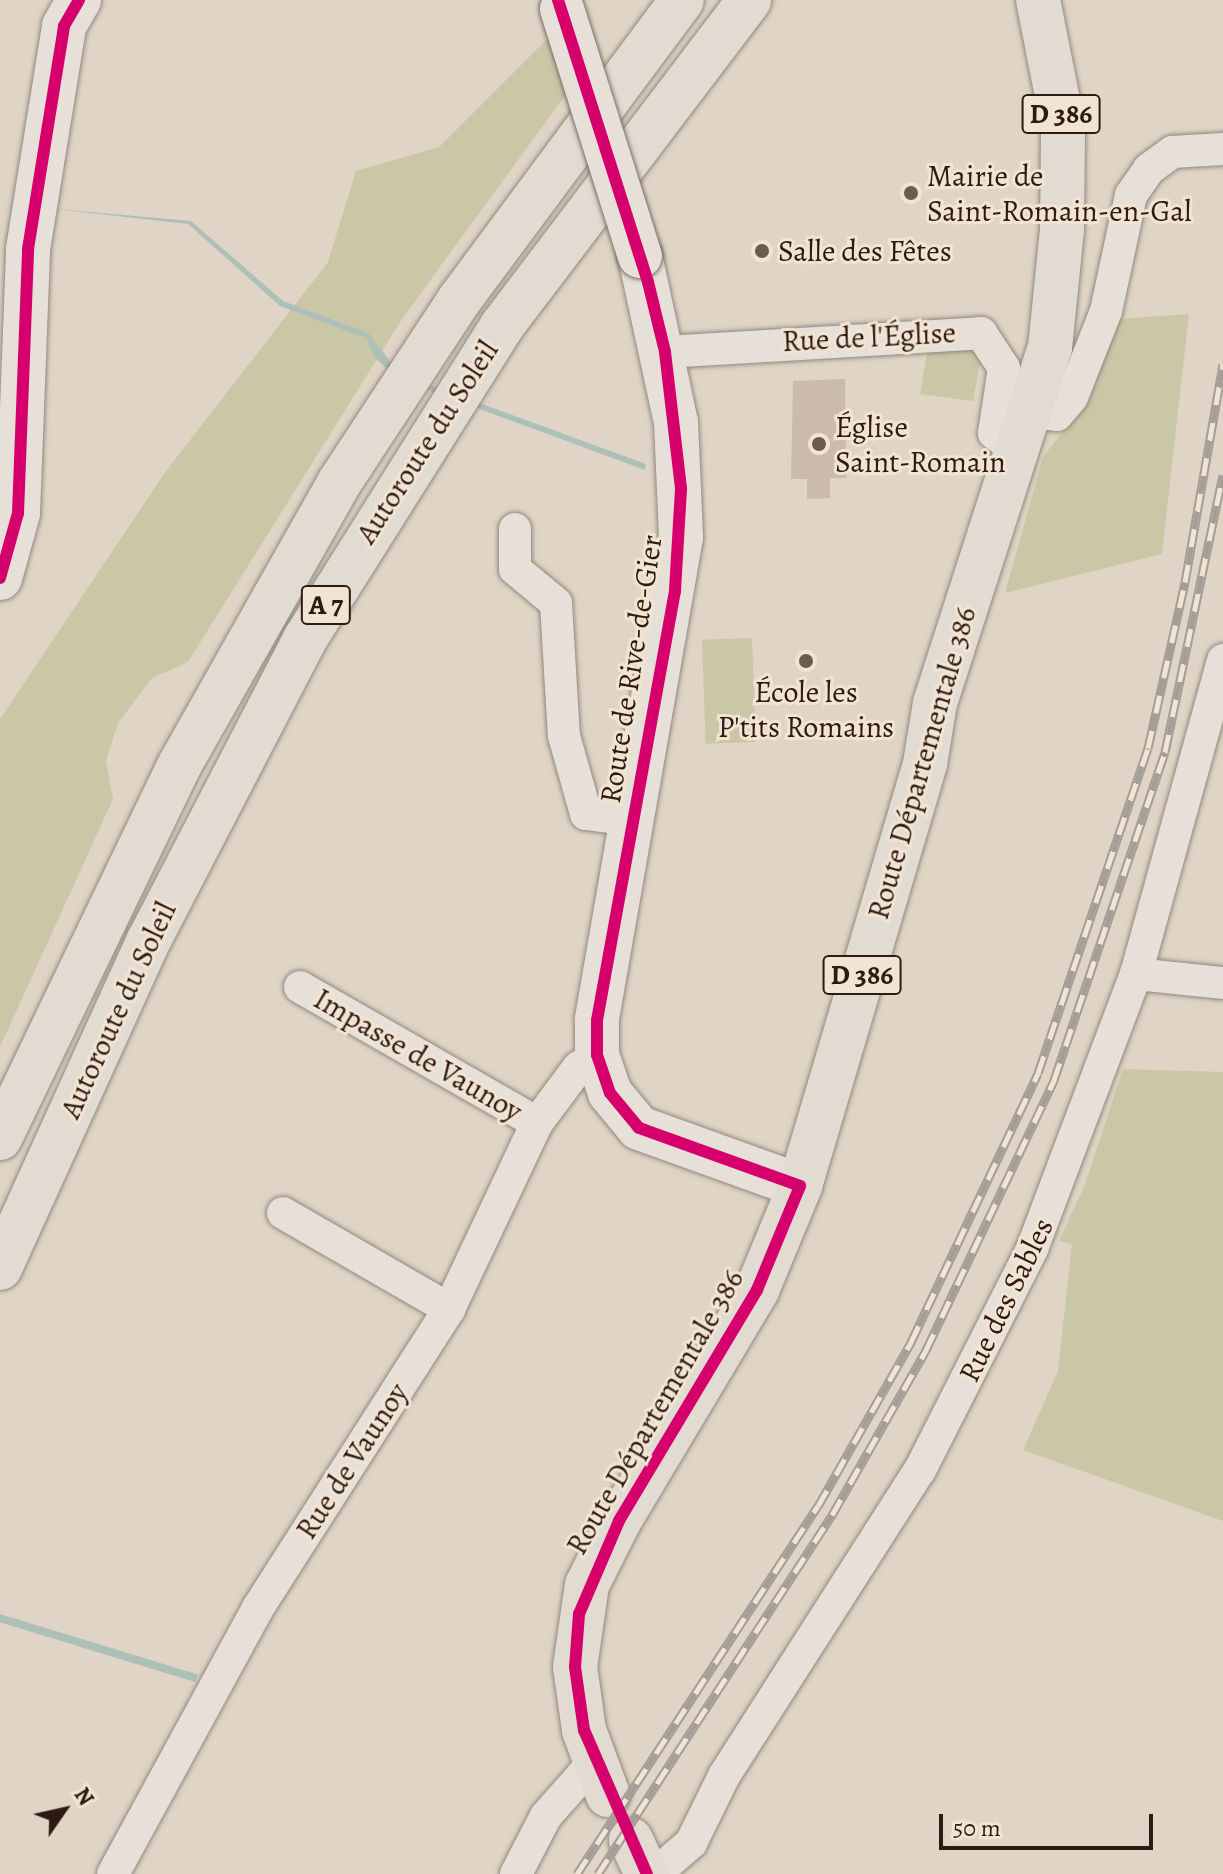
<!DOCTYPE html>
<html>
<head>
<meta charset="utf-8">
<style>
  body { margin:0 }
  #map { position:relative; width:1223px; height:1874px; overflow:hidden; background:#dfd4c5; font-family:Alegreya,serif }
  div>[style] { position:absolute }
  .green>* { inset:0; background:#cac7a7; transform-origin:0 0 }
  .water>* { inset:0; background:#adc0b8; transform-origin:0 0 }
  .building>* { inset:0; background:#cabbad }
  .roads { filter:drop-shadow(0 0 2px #91897f) drop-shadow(0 0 2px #91897f) }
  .street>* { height:32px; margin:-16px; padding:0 16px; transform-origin:16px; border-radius:16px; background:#e6e0d9 }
  .secondary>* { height:44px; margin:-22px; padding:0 22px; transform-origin:22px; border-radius:22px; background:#e6e0d9 }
  .primary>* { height:44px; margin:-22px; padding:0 22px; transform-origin:22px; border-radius:22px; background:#e2dbd2 }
  .highway>* { height:44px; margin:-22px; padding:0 22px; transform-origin:22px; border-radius:22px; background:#e2dbd2 }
  .rail>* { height:9px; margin-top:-4.5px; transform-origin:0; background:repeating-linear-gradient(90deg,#f1e4d2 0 18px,#a49e97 0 36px); box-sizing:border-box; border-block:2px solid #a49e97 }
  .bridges { filter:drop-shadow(0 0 2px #787068) drop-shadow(0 0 2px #787068) }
  .secondary-bridge>* { height:44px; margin:-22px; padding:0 22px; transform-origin:22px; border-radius:22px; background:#e6e0d9 }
  .cycleway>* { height:12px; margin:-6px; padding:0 6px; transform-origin:6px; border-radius:6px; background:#d6006c }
  .dots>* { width:22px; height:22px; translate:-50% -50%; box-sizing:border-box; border:4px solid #f1e4d2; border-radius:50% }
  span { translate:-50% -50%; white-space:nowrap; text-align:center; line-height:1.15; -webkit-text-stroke:6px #f1e4d2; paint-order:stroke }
  .shield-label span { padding:2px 6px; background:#f1e4d2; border:2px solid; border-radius:6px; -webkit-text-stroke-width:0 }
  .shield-label { font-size:28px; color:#2d1a12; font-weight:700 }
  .poi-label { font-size:30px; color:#2d1a12 }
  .left { translate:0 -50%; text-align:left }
  .street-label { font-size:30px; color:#2d1a12 }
  .north { position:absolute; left:24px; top:1770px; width:80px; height:80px; -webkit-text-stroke:6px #f1e4d2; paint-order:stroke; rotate:56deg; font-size:22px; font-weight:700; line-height:32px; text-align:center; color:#2d1a12 }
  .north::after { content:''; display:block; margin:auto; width:28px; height:36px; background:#2d1a12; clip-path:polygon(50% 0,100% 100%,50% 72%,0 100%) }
  .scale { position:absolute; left:939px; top:1814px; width:214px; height:36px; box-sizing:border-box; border:4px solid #2d1a12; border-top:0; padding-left:10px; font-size:24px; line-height:28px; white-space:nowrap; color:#2d1a12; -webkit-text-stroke:6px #f1e4d2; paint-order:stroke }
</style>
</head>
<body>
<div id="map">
  <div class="green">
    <i style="clip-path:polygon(551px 35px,569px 90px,402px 319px,188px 662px,152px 678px,118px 723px,106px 760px,113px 799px,0 1047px,0 719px,166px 471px,328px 262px,356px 171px,439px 147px)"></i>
    <i style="clip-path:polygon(1189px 314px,1162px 554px,1005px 593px,1043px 457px,1080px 409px,1118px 319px)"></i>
    <i style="clip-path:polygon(968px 347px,981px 358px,973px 401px,920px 394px,927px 352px)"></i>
    <i style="left:752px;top:638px;width:104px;height:50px;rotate:88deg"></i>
    <i style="clip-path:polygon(1123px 1069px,1223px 1072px,1223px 1521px,1023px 1450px,1058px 1371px,1072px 1244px,1059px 1241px,1084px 1187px)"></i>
  </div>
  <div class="water">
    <i style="clip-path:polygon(45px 208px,191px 221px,283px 301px,368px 333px,400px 374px,646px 464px,645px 470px,398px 379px,375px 358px,366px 338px,280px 306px,188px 224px)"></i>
    <i style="left:0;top:1614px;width:207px;height:8px;rotate:17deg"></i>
  </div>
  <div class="building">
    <i style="clip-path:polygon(845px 379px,846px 478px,830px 478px,830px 498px,807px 499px,807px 479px,791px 479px,793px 381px)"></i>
  </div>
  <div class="roads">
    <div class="street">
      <i style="left:665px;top:352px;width:317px;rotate:-3.4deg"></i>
      <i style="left:981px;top:333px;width:42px;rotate:56.7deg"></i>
      <i style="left:1004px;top:368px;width:66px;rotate:98.7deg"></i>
      <i style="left:994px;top:433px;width:31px;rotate:36deg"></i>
      <i style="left:1033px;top:412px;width:24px;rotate:7deg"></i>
      <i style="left:1057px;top:415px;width:23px;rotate:-50deg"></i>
      <i style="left:1072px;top:397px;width:92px;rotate:-68.4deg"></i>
      <i style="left:1106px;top:311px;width:119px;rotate:-77.8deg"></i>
      <i style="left:1131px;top:195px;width:32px;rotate:-55deg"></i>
      <i style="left:1149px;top:169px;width:29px;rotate:-36deg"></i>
      <i style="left:1172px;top:152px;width:51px;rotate:-3.4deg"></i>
      <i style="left:515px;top:529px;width:40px;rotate:90deg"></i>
      <i style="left:515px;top:569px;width:53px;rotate:39.7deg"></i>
      <i style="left:556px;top:603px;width:133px;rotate:86.6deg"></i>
      <i style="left:564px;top:736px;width:81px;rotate:74.2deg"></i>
      <i style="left:586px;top:814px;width:46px;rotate:7.4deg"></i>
      <i style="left:1136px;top:974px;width:87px;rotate:5.9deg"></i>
      <i style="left:300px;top:987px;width:273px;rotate:29.8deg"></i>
      <i style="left:283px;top:1213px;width:192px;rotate:30deg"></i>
      <i style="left:113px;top:1874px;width:303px;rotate:-61.4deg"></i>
      <i style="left:258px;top:1608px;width:355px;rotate:-57.4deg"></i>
      <i style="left:449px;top:1309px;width:206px;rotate:-64.7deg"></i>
      <i style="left:537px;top:1123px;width:69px;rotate:-53.3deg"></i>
      <i style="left:578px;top:1068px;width:23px;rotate:-34deg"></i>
      <i style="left:516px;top:1874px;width:65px;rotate:-62.7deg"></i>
      <i style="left:546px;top:1816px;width:72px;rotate:-48.4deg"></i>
      <i style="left:655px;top:1874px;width:48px;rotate:-40.7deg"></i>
      <i style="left:691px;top:1843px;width:75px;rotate:-63.8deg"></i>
      <i style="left:724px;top:1776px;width:363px;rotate:-57.4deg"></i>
      <i style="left:920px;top:1470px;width:248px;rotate:-63.1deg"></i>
      <i style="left:1032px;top:1249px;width:294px;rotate:-69.3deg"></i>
      <i style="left:1136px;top:974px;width:326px;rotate:-74.5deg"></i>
    </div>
    <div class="secondary">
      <i style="left:640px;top:256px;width:170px;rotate:77.8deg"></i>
      <i style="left:676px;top:422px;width:115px;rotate:87.5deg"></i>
      <i style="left:681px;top:537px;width:490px;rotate:99.9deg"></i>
      <i style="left:597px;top:1020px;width:35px;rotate:90deg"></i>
      <i style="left:597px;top:1055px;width:40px;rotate:71.1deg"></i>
      <i style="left:610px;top:1093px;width:45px;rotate:50.4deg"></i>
      <i style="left:639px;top:1128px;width:171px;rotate:19.8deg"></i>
      <i style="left:0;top:578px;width:67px;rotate:-74.5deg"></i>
      <i style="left:18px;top:513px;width:264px;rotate:-87.8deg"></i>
      <i style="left:28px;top:249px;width:226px;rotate:-80.8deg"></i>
      <i style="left:64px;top:26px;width:30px;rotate:-60deg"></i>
    </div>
    <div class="primary">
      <i style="left:608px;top:1795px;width:69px;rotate:-110.3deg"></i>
      <i style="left:584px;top:1730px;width:64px;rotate:-98.1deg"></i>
      <i style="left:575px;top:1667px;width:83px;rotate:-81.7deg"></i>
      <i style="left:587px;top:1585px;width:72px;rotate:-63.4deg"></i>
      <i style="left:619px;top:1521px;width:269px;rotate:-59.1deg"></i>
      <i style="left:757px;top:1290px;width:113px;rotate:-67.5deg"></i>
      <i style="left:800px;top:1186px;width:440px;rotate:-73.5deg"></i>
      <i style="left:925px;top:764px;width:62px;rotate:-80.7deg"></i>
      <i style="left:935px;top:703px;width:373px;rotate:-72.1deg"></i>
      <i style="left:1050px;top:348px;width:119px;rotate:-84.2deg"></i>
      <i style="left:1062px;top:230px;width:104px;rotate:-89.4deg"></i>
      <i style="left:1063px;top:126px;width:128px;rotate:-101.2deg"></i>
      <i style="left:631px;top:1840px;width:38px;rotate:65deg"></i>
    </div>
    <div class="highway">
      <i style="left:0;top:1138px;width:413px;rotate:-64.3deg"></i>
      <i style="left:179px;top:766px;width:325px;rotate:-60.5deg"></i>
      <i style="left:339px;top:483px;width:220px;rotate:-56.7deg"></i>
      <i style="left:460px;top:299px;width:372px;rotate:-53.4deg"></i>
      <i style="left:0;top:1268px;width:360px;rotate:-65.6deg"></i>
      <i style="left:149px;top:940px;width:339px;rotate:-62.6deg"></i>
      <i style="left:305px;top:639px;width:370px;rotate:-57.8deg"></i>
      <i style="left:502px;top:326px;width:409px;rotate:-52.8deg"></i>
    </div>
  </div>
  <div class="rail">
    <i style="left:577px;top:1874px;width:440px;rotate:-56.8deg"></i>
    <i style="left:818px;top:1506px;width:189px;rotate:-60.4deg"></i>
    <i style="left:911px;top:1342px;width:297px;rotate:-64.7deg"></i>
    <i style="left:1038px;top:1073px;width:343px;rotate:-71.3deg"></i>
    <i style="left:1148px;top:748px;width:170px;rotate:-77.4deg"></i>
    <i style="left:1185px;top:582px;width:221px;rotate:-80.1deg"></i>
    <i style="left:598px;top:1874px;width:429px;rotate:-56.9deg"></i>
    <i style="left:832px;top:1515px;width:190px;rotate:-60.3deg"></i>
    <i style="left:926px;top:1350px;width:299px;rotate:-64.6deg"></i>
    <i style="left:1054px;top:1080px;width:346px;rotate:-71.3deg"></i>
    <i style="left:1165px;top:752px;width:283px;rotate:-78.2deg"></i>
  </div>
  <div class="bridges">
    <div class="secondary-bridge">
      <i style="left:562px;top:9px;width:259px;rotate:72.5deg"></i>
    </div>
  </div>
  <div class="cycleway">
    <i style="left:558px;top:0;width:296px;rotate:72.3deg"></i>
    <i style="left:648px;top:282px;width:72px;rotate:76.3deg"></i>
    <i style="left:665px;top:352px;width:138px;rotate:83.3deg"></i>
    <i style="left:681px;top:489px;width:102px;rotate:93.4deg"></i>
    <i style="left:675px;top:591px;width:436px;rotate:100.3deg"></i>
    <i style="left:597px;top:1020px;width:35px;rotate:90deg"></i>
    <i style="left:597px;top:1055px;width:40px;rotate:71.1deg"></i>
    <i style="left:610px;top:1093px;width:45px;rotate:50.4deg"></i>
    <i style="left:639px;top:1128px;width:171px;rotate:19.8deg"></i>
    <i style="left:800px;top:1186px;width:113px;rotate:112.5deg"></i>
    <i style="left:757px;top:1290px;width:269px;rotate:120.9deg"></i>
    <i style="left:619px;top:1521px;width:101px;rotate:113.3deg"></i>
    <i style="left:579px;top:1614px;width:53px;rotate:94.3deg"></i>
    <i style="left:575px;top:1667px;width:64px;rotate:81.9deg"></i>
    <i style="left:584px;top:1730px;width:157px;rotate:66.4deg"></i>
    <i style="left:0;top:578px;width:67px;rotate:-74.5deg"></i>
    <i style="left:18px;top:513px;width:264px;rotate:-87.8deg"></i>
    <i style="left:28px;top:249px;width:226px;rotate:-80.8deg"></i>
    <i style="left:64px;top:26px;width:30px;rotate:-60deg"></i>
  </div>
  <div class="dots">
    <i style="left:911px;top:193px;background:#6b5b51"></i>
    <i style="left:762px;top:251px;background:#6b5b51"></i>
    <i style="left:819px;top:444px;background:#6b5b51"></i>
    <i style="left:806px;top:661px;background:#6b5b51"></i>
  </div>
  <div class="shield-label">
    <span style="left:1061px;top:114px">D 386</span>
    <span style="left:326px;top:605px">A 7</span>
    <span style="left:862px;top:975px">D 386</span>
  </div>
  <div class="poi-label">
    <span class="left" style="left:927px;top:193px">Mairie de<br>Saint-Romain-en-Gal</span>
    <span class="left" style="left:778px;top:251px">Salle des Fêtes</span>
    <span class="left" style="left:835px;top:444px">Église<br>Saint-Romain</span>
    <span style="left:806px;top:709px">École les<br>P'tits Romains</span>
  </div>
  <div class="street-label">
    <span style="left:869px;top:337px;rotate:-3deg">Rue de l'Église</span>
    <span style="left:427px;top:442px;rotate:-57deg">Autoroute du Soleil</span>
    <span style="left:631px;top:669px;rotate:-81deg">Route de Rive-de-Gier</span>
    <span style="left:922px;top:763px;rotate:-74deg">Route Départementale 386</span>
    <span style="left:118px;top:1010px;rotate:-65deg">Autoroute du Soleil</span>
    <span style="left:418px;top:1055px;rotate:30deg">Impasse de Vaunoy</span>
    <span style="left:1006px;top:1300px;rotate:-64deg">Rue des Sables</span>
    <span style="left:655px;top:1412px;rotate:-60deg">Route Départementale 386</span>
    <span style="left:352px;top:1461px;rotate:-57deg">Rue de Vaunoy</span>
  </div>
  <div class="north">N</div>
  <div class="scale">50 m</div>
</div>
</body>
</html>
